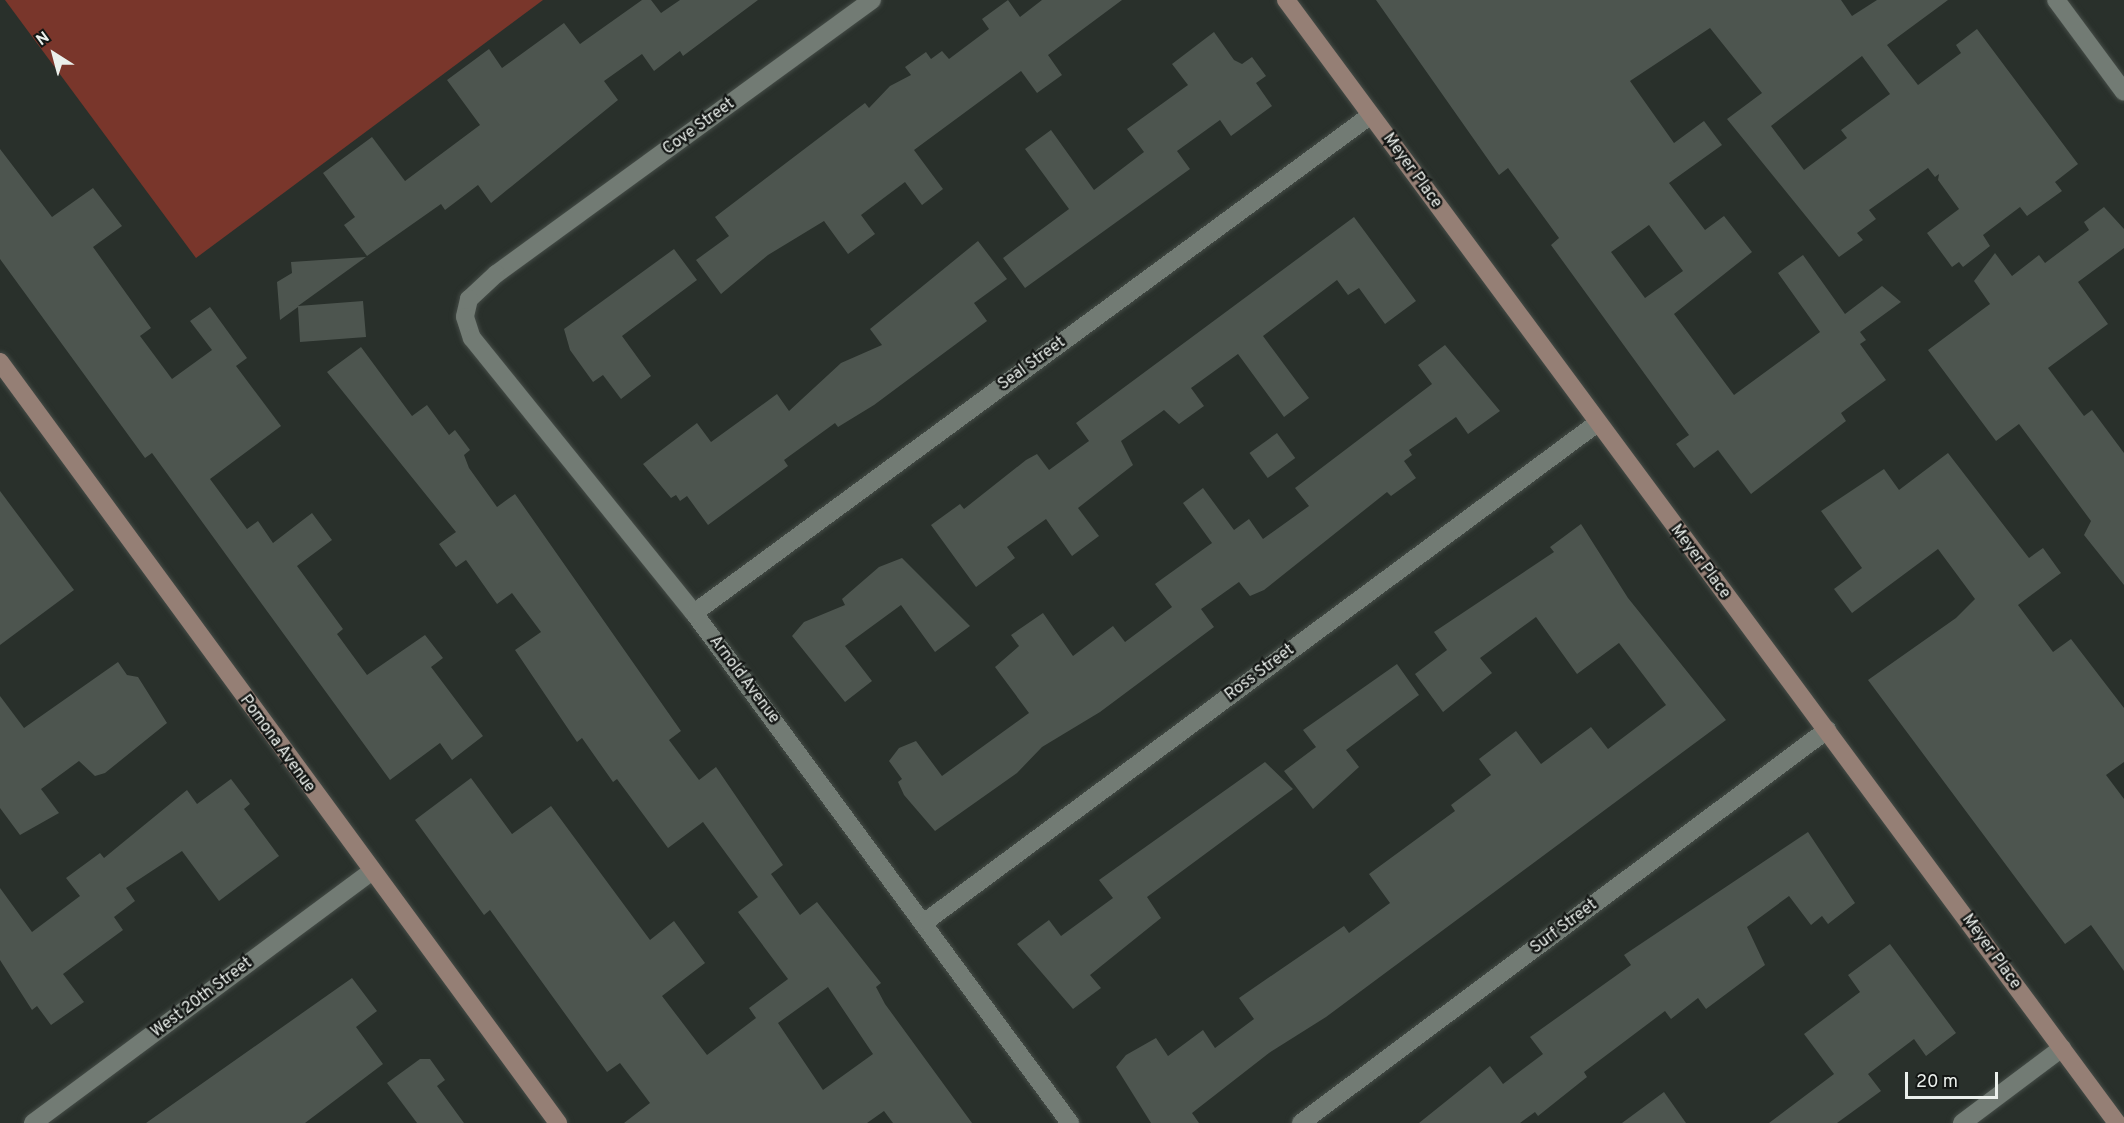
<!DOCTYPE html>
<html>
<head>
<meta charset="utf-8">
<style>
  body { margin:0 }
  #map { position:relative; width:2124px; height:1123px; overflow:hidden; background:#29302b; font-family:Overpass,sans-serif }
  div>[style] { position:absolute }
  .green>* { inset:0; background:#79362b }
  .building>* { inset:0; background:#4d554f; transform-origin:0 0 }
  .roads { filter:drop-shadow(0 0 2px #454c47) drop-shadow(0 0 2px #454c47) }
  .street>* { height:18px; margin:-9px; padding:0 9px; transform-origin:9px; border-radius:9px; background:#727b74 }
  .secondary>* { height:18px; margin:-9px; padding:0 9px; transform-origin:9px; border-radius:9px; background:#957f75 }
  span { translate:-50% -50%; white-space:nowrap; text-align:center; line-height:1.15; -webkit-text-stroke:4.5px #141715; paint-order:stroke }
  .street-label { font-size:16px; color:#ebf0ec }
  .north { position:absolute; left:24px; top:24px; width:60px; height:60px; -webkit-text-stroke:4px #141715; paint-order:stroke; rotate:324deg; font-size:16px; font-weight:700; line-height:24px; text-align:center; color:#ebf0ec }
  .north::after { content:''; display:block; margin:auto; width:21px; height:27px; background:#ebf0ec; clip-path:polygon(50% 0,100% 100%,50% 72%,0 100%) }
  .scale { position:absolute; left:1905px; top:1072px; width:93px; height:27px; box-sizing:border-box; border:3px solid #ebf0ec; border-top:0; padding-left:8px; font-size:18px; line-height:21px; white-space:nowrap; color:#ebf0ec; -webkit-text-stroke:4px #141715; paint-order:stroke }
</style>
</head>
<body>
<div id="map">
  <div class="green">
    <i style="clip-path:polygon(5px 0,543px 0,196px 258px)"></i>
  </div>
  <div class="building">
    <i style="clip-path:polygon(642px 0,651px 0,661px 13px,680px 0,758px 0,683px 56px,680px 51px,654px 71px,642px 54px,604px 81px,618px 100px,491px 203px,478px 185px,445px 210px,441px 204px,367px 256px,344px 225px,355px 217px,323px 173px,372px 137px,405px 181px,480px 125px,447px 80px,489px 49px,502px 68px,564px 23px,580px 44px)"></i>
    <i style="clip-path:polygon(1008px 0,1020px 17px,1042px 0,1122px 0,1048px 55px,1062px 75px,1037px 93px,1021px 71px,914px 150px,943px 189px,922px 205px,905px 182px,861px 215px,875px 234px,848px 254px,824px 221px,768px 255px,721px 294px,696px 260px,729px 236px,715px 217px,865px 103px,869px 108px,890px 86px,911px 75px,905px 67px,926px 52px,931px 59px,942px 51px,949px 59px,989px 29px,982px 19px)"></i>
    <i style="clip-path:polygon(evenodd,1376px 0,1841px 0,1852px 16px,1877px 0,1948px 0,1887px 45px,1918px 85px,1961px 53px,1956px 45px,1977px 29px,2078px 164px,2055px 182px,2062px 191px,2027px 216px,2020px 207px,1983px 235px,1990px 246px,1963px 267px,1959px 262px,1952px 267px,1927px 233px,1959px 209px,1938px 180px,1939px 174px,1935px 177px,1928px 168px,1869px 210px,1876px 219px,1857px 233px,1863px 240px,1839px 257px,1727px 119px,1762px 93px,1710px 28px,1630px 81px,1674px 143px,1704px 121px,1722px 145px,1669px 183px,1705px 230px,1724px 216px,1752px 252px,1674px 314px,1734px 395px,1820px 332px,1778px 273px,1803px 255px,1845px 314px,1882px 286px,1901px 302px,1860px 332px,1866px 340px,1860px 344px,1886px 380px,1841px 413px,1846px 421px,1751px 494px,1718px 450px,1694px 468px,1676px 444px,1689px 435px,1551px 245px,1559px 238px,1508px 168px,1499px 175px,1376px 0,1862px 56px,1890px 94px,1841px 130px,1847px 138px,1804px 170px,1771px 126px,1862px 56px,1376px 0,1649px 225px,1683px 271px,1645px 298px,1611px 252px,1649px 225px)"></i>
    <i style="clip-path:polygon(1214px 32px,1234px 60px,1242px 64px,1252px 57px,1266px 76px,1256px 83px,1272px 106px,1231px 136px,1220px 120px,1177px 151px,1190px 169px,1025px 288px,1003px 258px,1069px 209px,1025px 149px,1051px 130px,1094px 190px,1144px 152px,1127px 129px,1188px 85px,1172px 64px)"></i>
    <i style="clip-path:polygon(0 149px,52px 217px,93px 188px,122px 226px,93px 247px,151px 328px,140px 336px,172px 379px,212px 350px,190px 321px,210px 307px,247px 358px,236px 366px,281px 426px,210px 479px,247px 529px,258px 521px,273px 543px,312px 513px,332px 540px,297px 566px,343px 629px,337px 634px,367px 675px,425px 635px,443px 658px,431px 667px,483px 736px,452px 760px,440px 743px,390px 780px,152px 453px,145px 458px,0 259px)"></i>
    <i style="clip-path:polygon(2104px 207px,2124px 229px,2124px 248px,2078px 282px,2108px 324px,2048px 368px,2084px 416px,2092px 410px,2124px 453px,2124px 585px,2084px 535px,2091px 521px,2019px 424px,1996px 441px,1928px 350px,1990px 304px,1974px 281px,1995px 253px,2012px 276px,2039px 255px,2045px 263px,2089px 230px,2084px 222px)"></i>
    <i style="clip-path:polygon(1354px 217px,1416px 301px,1385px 324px,1359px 288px,1348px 295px,1337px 280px,1263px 336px,1309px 398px,1284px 417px,1238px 354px,1191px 388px,1204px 406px,1179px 424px,1164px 410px,1121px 441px,1133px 465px,1078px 508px,1099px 536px,1072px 556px,1046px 519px,1007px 547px,1015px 558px,976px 587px,931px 525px,960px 504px,964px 509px,1026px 460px,1037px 454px,1049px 470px,1089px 441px,1076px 423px)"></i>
    <i style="clip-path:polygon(978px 241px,1007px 279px,974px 303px,987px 321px,874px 405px,838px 427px,835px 423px,784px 460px,788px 466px,708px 525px,687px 496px,680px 501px,676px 495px,671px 498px,643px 464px,697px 423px,711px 442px,777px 394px,789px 411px,841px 363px,882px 345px,870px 329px)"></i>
    <i style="clip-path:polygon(674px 249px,697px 280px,622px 336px,651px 376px,621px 399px,603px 375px,593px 382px,570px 350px,564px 329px)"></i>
    <i style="clip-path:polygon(366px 257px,298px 306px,363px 301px,366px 337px,300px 342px,298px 307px,280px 320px,277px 282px,292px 273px,291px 262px)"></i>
    <i style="clip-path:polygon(1445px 345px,1500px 411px,1468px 434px,1456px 417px,1409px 450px,1412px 455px,1404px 461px,1416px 478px,1391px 496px,1387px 492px,1264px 590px,1250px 596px,1239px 582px,1201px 609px,1214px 627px,1100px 712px,1042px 747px,1017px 773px,935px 831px,904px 795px,898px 782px,902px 779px,889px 761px,899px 748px,916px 741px,942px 776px,1029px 713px,995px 667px,1019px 646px,1011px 635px,1043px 613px,1073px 656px,1113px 626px,1125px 642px,1172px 607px,1155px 584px,1212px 543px,1183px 503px,1203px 488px,1234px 530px,1249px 519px,1263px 539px,1309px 506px,1295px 488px,1432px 384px,1418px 365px)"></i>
    <i style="clip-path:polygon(evenodd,361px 347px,412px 416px,427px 405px,449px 435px,455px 430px,470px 450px,464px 455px,469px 468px,497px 507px,515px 494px,681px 731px,669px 740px,699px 780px,716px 767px,783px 865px,771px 874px,800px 915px,817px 902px,881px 983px,876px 987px,885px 1004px,972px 1123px,893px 1123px,884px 1111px,867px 1123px,624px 1123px,650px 1103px,620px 1063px,607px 1072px,490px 910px,484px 915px,415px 820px,471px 778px,512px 834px,551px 806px,650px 940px,674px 921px,705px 963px,662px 996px,707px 1055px,756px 1018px,749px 1008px,788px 979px,738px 912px,758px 897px,703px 822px,668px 848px,617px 779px,613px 782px,582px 738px,577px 742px,515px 650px,541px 632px,512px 593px,497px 604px,466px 560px,456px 567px,439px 544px,456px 532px,327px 372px,361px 347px,828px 987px,873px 1054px,823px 1090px,778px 1023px,828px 987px)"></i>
    <i style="left:1277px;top:433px;width:31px;height:34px;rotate:54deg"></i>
    <i style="clip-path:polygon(1948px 453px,2029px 558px,2043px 548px,2061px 573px,2018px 605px,2053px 652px,2071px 639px,2124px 708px,2124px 762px,2106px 775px,2124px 799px,2124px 971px,2091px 925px,2065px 944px,1868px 680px,1956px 618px,1975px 599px,1938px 549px,1852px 613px,1834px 589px,1862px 568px,1821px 511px,1884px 469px,1899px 490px)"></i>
    <i style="clip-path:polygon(0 491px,74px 590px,0 645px)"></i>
    <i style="clip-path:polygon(1581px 524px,1628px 598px,1726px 720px,1326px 1017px,1269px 1053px,1192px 1113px,1199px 1123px,1151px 1123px,1116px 1067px,1126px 1055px,1156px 1038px,1168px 1056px,1203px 1030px,1215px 1048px,1254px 1019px,1239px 998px,1344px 926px,1349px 933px,1390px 903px,1369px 874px,1455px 811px,1451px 805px,1491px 775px,1479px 759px,1516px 731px,1541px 764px,1591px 727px,1608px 749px,1666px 705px,1619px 643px,1577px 674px,1536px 617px,1480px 658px,1492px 673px,1443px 712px,1415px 674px,1447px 650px,1434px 632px,1554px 552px,1550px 547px)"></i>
    <i style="clip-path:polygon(902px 558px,970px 626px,935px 652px,901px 605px,845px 646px,872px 681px,845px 702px,792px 636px,804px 622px,845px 605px,842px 599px,879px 567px)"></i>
    <i style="clip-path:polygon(118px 662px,127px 675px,138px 677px,167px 723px,105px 773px,95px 776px,79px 761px,41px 789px,59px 813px,20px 835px,0 808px,0 696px,24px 728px)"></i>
    <i style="clip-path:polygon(1397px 664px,1419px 695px,1346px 750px,1359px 767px,1313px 809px,1284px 771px,1316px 747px,1303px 730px)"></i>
    <i style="clip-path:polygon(1265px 762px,1293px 789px,1147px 897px,1161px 918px,1090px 975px,1101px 988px,1073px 1009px,1017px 944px,1049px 920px,1061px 936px,1113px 898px,1099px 880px)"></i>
    <i style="clip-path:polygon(231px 779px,250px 804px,244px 809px,279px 856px,219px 901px,182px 851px,126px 888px,135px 901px,114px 917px,123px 930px,63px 974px,84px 1002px,51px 1025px,37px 1006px,32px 1010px,0 960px,0 888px,32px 932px,80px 896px,66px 878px,100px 853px,104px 858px,187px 790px,197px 804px)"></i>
    <i style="clip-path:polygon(1808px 832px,1855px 903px,1828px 924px,1822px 916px,1811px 925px,1789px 896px,1747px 927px,1765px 965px,1706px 1009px,1698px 998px,1671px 1019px,1665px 1011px,1584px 1072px,1587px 1077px,1538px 1116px,1535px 1112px,1520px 1123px,1419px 1123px,1490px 1066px,1503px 1084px,1543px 1054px,1530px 1037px,1631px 965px,1624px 955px)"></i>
    <i style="clip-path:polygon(1890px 944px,1956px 1033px,1926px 1056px,1914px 1039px,1868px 1074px,1881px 1091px,1837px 1123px,1769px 1123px,1834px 1074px,1804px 1034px,1860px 992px,1848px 975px)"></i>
    <i style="clip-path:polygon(352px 978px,377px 1011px,356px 1027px,383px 1064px,305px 1123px,146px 1123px)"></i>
    <i style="clip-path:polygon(420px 1059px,430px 1059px,445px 1080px,437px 1086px,464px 1123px,417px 1123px,387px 1083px)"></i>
    <i style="clip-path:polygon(1664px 1092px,1686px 1123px,1622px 1123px)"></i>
  </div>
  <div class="roads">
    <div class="street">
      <i style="left:872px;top:0;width:465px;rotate:143.9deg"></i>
      <i style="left:496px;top:274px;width:37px;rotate:137deg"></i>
      <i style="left:469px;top:299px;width:18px;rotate:103deg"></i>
      <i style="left:465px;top:317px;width:22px;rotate:72deg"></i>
      <i style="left:472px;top:338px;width:353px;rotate:51.1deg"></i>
      <i style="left:694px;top:613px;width:634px;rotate:53.6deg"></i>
      <i style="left:2056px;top:0;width:114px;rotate:53.5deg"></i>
      <i style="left:694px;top:613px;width:840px;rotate:-36.34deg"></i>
      <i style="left:925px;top:922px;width:836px;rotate:-36.58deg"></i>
      <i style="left:33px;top:1123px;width:420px;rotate:-36.6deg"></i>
      <i style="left:1301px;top:1123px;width:657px;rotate:-36.77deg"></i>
      <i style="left:1962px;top:1123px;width:125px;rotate:-36.9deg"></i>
    </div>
    <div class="secondary">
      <i style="left:1286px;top:0;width:1397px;rotate:53.5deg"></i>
      <i style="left:0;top:362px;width:944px;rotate:53.75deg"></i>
    </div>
  </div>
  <div class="street-label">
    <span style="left:699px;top:127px;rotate:-36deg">Cove Street</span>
    <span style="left:1412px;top:171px;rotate:54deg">Meyer Place</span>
    <span style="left:1032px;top:364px;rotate:-36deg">Seal Street</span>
    <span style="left:1700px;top:562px;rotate:53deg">Meyer Place</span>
    <span style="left:1260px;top:673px;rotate:-37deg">Ross Street</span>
    <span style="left:744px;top:680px;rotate:53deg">Arnold Avenue</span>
    <span style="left:277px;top:744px;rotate:54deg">Pomona Avenue</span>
    <span style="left:1564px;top:927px;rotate:-37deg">Surf Street</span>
    <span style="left:1991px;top:952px;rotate:54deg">Meyer Place</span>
    <span style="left:202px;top:998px;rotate:-37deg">West 20th Street</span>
  </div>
  <div class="north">N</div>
  <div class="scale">20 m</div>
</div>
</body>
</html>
